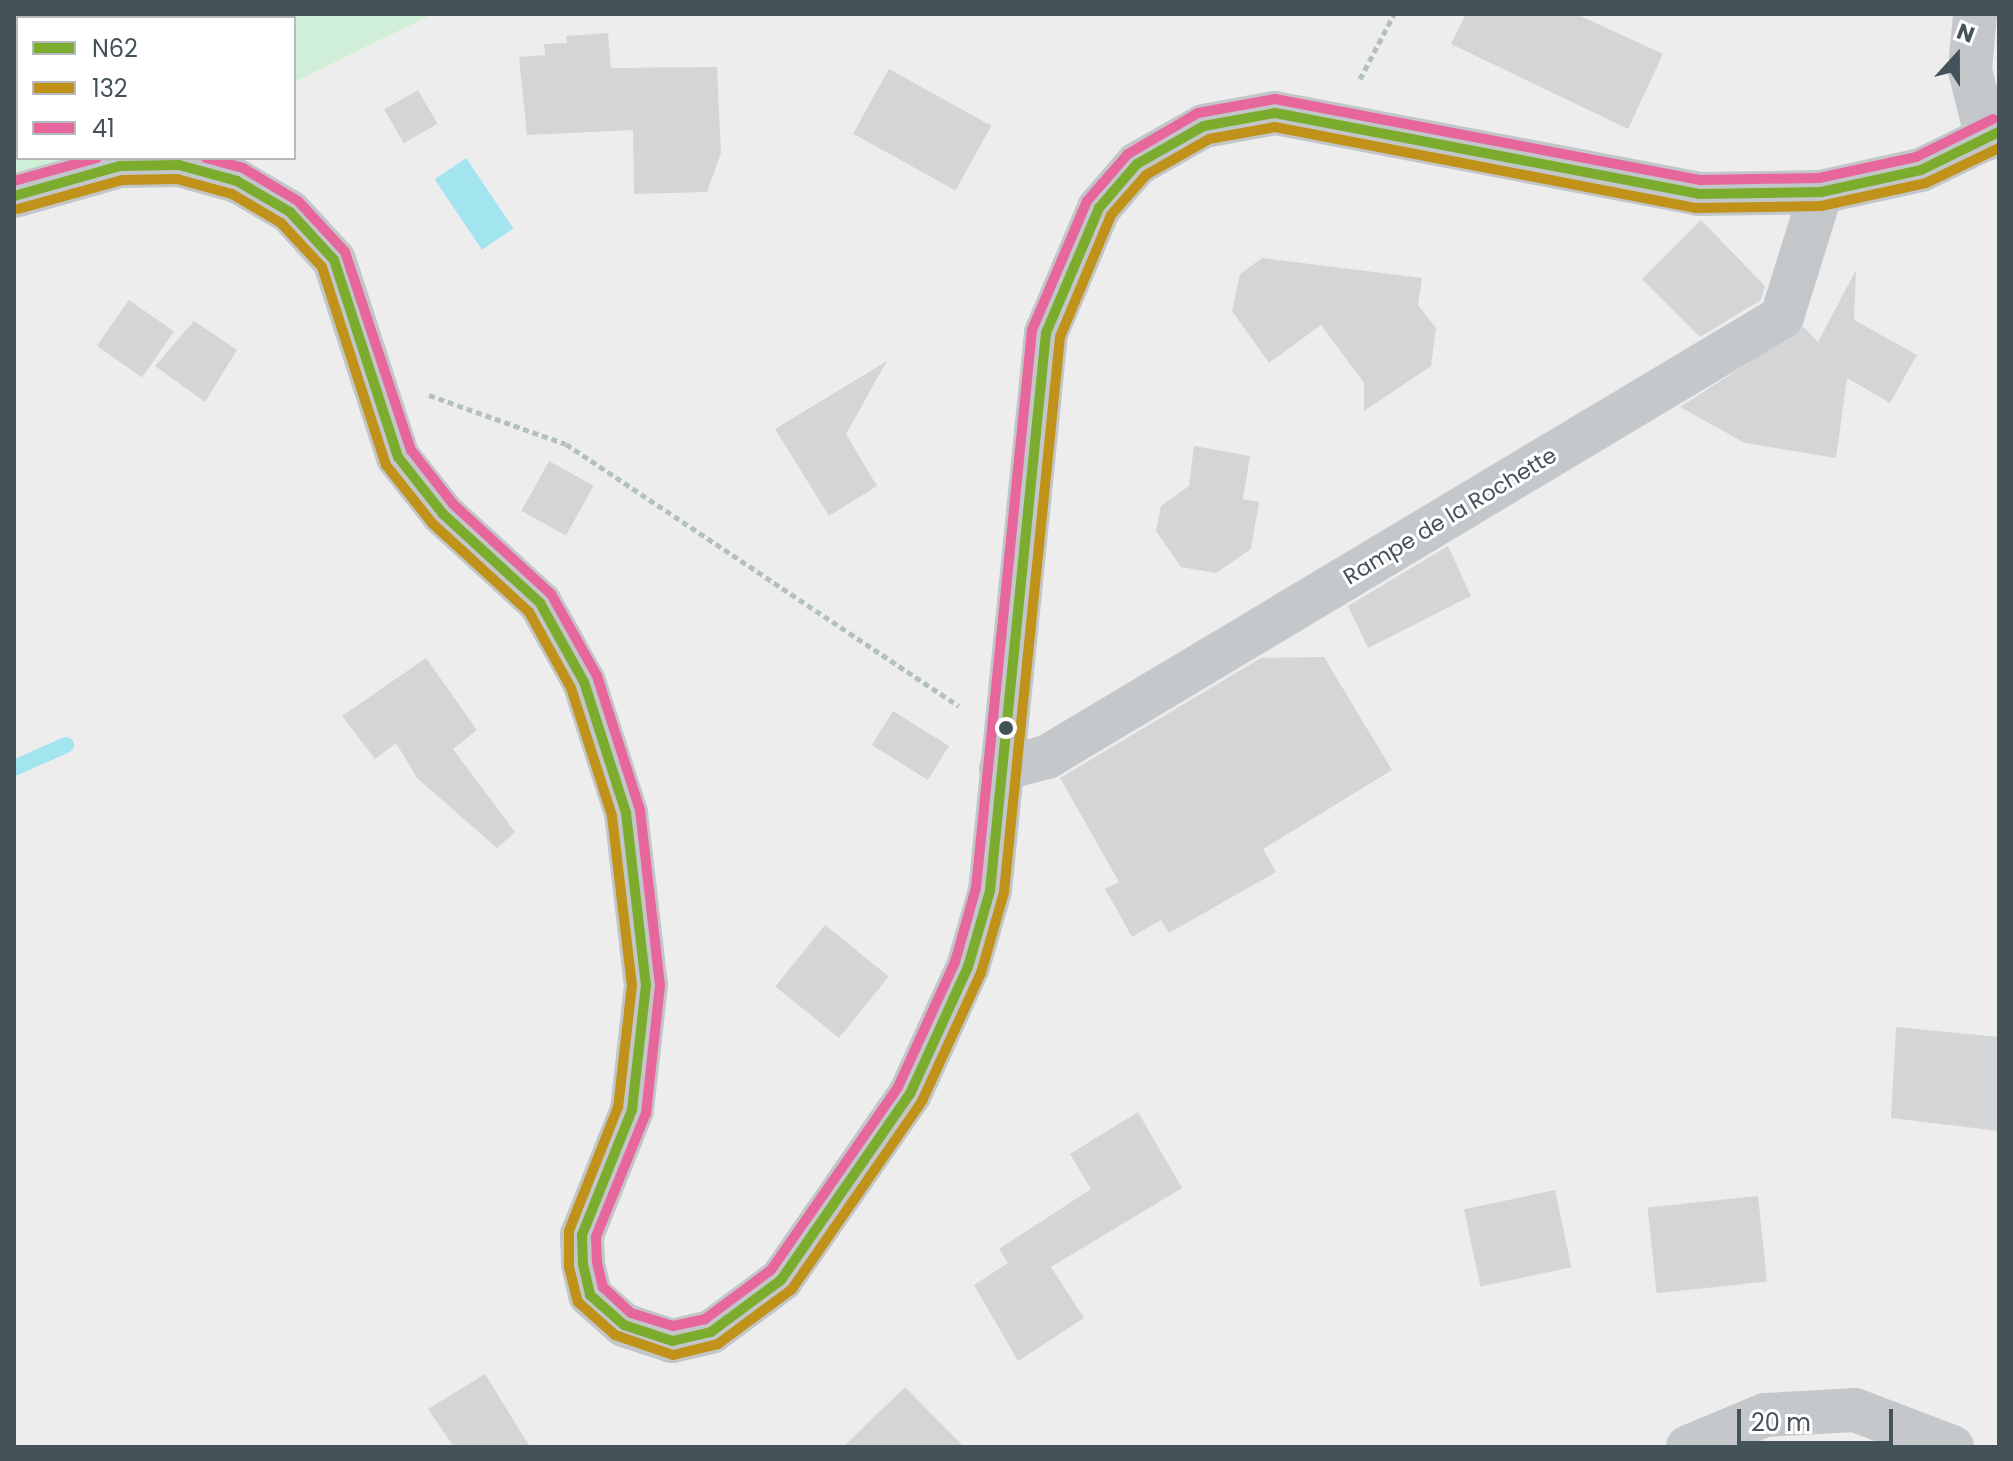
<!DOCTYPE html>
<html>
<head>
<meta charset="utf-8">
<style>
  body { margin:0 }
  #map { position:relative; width:2013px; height:1461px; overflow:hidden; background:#eeeded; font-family:Poppins,sans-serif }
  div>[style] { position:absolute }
  .green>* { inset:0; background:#d0efd9 }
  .water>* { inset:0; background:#a3e5ee; transform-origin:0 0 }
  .stream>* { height:16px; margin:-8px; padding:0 8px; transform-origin:8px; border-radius:8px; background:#a3e5ee }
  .building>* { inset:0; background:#d4d5d6; transform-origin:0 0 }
  .path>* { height:5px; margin-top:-2.5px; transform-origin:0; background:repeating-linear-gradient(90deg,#b3c1bc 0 6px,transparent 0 10px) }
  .minor>* { height:44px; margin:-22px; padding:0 22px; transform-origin:22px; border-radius:22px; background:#c4c8ca }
  .major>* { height:44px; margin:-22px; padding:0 22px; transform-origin:22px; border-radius:22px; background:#c2c6c9 }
  .bus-1>* { height:10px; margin:-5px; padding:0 5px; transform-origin:5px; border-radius:5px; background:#7cac2d }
  .bus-2>* { height:10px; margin:-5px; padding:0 5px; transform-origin:5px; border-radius:5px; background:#c0921a }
  .bus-3>* { height:10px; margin:-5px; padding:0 5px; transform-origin:5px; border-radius:5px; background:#e7679c }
  .dots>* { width:22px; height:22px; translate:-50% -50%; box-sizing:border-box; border:4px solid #fff; border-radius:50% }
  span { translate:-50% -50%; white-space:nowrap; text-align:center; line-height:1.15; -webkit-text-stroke:6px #fff; paint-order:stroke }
  .street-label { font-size:22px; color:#44525a }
  .frame { position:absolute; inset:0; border:16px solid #44525a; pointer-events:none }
  .legend { position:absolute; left:16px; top:16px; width:280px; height:144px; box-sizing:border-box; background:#fff; border:2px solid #b4babd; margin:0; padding:10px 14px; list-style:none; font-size:24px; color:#44525a }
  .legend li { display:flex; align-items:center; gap:16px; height:40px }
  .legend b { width:40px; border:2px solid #b4babd }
  .north { position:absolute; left:1917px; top:16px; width:80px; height:80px; -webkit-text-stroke:6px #fff; paint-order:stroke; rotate:21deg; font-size:22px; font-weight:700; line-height:32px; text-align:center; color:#44525a }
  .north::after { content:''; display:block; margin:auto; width:28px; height:36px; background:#44525a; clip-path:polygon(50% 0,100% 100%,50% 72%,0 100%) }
  .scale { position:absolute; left:1737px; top:1409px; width:156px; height:36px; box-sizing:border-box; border:4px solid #44525a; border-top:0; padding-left:10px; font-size:24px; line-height:28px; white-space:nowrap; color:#44525a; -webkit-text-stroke:6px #fff; paint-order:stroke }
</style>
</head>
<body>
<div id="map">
  <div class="green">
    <i style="clip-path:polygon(14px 14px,433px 14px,294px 82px,294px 18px,18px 18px,18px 158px,79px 158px,14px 172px)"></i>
  </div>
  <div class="water">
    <i style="left:466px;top:158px;width:85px;height:38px;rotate:56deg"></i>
  </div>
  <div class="stream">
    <i style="left:14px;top:768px;width:57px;rotate:-23.9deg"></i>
  </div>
  <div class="building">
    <i style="clip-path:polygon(1466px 14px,1576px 14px,1663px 54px,1628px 129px,1451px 44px)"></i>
    <i style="clip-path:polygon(608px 33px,611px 68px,717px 67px,721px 153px,707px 192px,634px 194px,633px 130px,527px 135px,519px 57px,545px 55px,544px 44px,567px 43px,566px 36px)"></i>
    <i style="left:889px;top:69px;width:117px;height:74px;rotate:29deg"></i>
    <i style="left:418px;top:90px;width:39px;height:39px;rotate:60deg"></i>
    <i style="clip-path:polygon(1701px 220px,1765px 286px,1761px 300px,1700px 337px,1642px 279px)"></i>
    <i style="clip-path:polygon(1262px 258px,1422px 278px,1418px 305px,1436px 328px,1431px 366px,1364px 411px,1364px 383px,1321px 325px,1269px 363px,1232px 311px,1240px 274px)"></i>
    <i style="clip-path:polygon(1856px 270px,1854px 320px,1917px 355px,1890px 403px,1847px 378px,1836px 458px,1745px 443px,1680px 407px,1804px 327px,1818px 342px)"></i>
    <i style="left:129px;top:300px;width:55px;height:56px;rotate:35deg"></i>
    <i style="clip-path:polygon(194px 321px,237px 350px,205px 402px,155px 366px)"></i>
    <i style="clip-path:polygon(887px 361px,846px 434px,877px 486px,829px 516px,775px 429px)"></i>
    <i style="clip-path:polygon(1194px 446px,1250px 456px,1243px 499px,1259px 502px,1251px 549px,1216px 573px,1181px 567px,1156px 531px,1161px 506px,1189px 486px)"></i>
    <i style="left:549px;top:461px;width:51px;height:57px;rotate:29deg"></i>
    <i style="clip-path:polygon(1448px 546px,1471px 596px,1368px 648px,1348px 606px)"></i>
    <i style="clip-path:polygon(1324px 657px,1392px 770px,1263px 849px,1276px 872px,1169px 933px,1161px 920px,1132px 937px,1105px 889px,1119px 882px,1060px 778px,1261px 658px)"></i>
    <i style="clip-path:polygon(426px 658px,477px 730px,453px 749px,515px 832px,497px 848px,417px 778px,396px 743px,375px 759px,342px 716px)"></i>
    <i style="left:893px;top:711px;width:66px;height:40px;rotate:32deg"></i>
    <i style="left:825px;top:925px;width:82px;height:79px;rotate:39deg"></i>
    <i style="clip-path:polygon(1896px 1027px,1999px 1037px,1999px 1131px,1891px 1118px)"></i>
    <i style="clip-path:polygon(1138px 1112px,1182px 1188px,1051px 1267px,1084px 1318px,1018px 1361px,974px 1285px,1008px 1263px,999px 1249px,1091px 1189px,1070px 1154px)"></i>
    <i style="left:1555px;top:1190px;width:79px;height:93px;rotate:78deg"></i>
    <i style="left:1758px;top:1196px;width:86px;height:111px;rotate:84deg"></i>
    <i style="clip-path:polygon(485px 1374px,530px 1447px,454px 1447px,428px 1409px)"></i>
    <i style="clip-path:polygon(905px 1387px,964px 1447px,843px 1447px)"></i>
  </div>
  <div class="path">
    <i style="left:1360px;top:79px;width:73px;rotate:-62.4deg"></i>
    <i style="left:429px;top:395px;width:145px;rotate:19.7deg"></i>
    <i style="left:566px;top:444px;width:472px;rotate:33.7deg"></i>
  </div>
  <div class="minor">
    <i style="left:1975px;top:14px;width:56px;rotate:95.1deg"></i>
    <i style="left:1970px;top:70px;width:71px;rotate:76.2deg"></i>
    <i style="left:1001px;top:769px;width:48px;rotate:-14.6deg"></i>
    <i style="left:1047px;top:757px;width:857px;rotate:-30.91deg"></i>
    <i style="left:1782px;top:317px;width:131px;rotate:-72.7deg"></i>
    <i style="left:1688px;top:1447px;width:83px;rotate:-22.6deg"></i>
    <i style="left:1765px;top:1415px;width:90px;rotate:-3.2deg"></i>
    <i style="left:1855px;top:1410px;width:104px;rotate:20.9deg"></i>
  </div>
  <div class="major">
    <i style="left:14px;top:196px;width:110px;rotate:-15.8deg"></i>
    <i style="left:120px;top:166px;width:59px;rotate:-1deg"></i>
    <i style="left:179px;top:165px;width:60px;rotate:15.4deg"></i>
    <i style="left:237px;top:181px;width:61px;rotate:30.3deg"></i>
    <i style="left:290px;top:212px;width:65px;rotate:47.5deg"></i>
    <i style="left:334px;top:260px;width:207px;rotate:72deg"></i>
    <i style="left:398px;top:457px;width:73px;rotate:51.7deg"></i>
    <i style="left:443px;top:514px;width:132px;rotate:42.5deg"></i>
    <i style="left:540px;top:603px;width:90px;rotate:60.9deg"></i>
    <i style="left:584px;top:682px;width:138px;rotate:72.2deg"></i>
    <i style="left:626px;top:813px;width:173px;rotate:83.4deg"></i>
    <i style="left:646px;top:985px;width:126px;rotate:96.4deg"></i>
    <i style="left:632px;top:1110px;width:135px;rotate:111.8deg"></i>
    <i style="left:582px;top:1235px;width:29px;rotate:88deg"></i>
    <i style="left:583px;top:1264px;width:32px;rotate:77deg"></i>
    <i style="left:590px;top:1295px;width:45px;rotate:41.4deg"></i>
    <i style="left:624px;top:1325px;width:51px;rotate:18.4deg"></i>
    <i style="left:672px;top:1341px;width:40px;rotate:-13deg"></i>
    <i style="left:711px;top:1332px;width:87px;rotate:-36.6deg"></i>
    <i style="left:781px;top:1280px;width:226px;rotate:-55.3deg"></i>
    <i style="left:910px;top:1094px;width:140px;rotate:-65.5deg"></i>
    <i style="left:968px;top:967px;width:79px;rotate:-73.9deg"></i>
    <i style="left:990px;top:891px;width:561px;rotate:-84.27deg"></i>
    <i style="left:1046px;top:333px;width:136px;rotate:-67deg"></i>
    <i style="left:1099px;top:208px;width:58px;rotate:-49.2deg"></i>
    <i style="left:1137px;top:164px;width:77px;rotate:-29.6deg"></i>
    <i style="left:1204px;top:126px;width:72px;rotate:-10.4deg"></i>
    <i style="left:1275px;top:113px;width:432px;rotate:10.8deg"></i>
    <i style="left:1699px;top:194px;width:122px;rotate:-0.9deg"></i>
    <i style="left:1821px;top:192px;width:102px;rotate:-12.4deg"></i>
    <i style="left:1921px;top:170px;width:87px;rotate:-26deg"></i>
  </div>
  <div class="bus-1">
    <i style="left:14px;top:196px;width:110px;rotate:-15.8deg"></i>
    <i style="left:120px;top:166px;width:59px;rotate:-1deg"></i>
    <i style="left:179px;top:165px;width:60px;rotate:15.4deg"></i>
    <i style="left:237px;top:181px;width:61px;rotate:30.3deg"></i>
    <i style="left:290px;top:212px;width:65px;rotate:47.5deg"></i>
    <i style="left:334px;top:260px;width:207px;rotate:72deg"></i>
    <i style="left:398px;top:457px;width:73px;rotate:51.7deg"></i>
    <i style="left:443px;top:514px;width:132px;rotate:42.5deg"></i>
    <i style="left:540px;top:603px;width:90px;rotate:60.9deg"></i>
    <i style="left:584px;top:682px;width:138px;rotate:72.2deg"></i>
    <i style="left:626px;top:813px;width:173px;rotate:83.4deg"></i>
    <i style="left:646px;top:985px;width:126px;rotate:96.4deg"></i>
    <i style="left:632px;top:1110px;width:135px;rotate:111.8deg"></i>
    <i style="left:582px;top:1235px;width:29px;rotate:88deg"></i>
    <i style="left:583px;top:1264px;width:32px;rotate:77deg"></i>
    <i style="left:590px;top:1295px;width:45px;rotate:41.4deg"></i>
    <i style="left:624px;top:1325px;width:51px;rotate:18.4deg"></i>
    <i style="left:672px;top:1341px;width:40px;rotate:-13deg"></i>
    <i style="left:711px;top:1332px;width:87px;rotate:-36.6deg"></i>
    <i style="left:781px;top:1280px;width:226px;rotate:-55.3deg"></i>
    <i style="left:910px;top:1094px;width:140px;rotate:-65.5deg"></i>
    <i style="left:968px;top:967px;width:79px;rotate:-73.9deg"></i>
    <i style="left:990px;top:891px;width:561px;rotate:-84.27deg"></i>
    <i style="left:1046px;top:333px;width:136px;rotate:-67deg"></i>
    <i style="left:1099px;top:208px;width:58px;rotate:-49.2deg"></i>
    <i style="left:1137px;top:164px;width:77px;rotate:-29.6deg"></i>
    <i style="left:1204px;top:126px;width:72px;rotate:-10.4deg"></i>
    <i style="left:1275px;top:113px;width:432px;rotate:10.8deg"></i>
    <i style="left:1699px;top:194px;width:122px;rotate:-0.9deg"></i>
    <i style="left:1821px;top:192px;width:102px;rotate:-12.4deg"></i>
    <i style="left:1921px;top:170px;width:87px;rotate:-26deg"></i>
  </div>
  <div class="bus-2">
    <i style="left:18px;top:209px;width:108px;rotate:-15.6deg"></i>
    <i style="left:122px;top:180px;width:55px;rotate:-1deg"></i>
    <i style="left:177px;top:179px;width:57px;rotate:15.3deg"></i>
    <i style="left:232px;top:194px;width:57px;rotate:30.6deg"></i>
    <i style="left:281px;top:223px;width:60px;rotate:47deg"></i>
    <i style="left:322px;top:267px;width:208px;rotate:72.1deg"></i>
    <i style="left:386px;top:465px;width:75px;rotate:51.5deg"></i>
    <i style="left:433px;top:524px;width:130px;rotate:42.5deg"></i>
    <i style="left:529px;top:612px;width:87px;rotate:61.1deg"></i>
    <i style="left:571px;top:688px;width:134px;rotate:72.2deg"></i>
    <i style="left:612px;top:816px;width:170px;rotate:83.3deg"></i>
    <i style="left:632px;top:985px;width:123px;rotate:96.5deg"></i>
    <i style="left:618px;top:1107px;width:133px;rotate:111.6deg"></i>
    <i style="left:569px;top:1231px;width:36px;rotate:90deg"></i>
    <i style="left:569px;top:1267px;width:36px;rotate:76deg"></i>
    <i style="left:578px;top:1302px;width:50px;rotate:41.7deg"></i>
    <i style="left:615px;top:1335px;width:61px;rotate:19deg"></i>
    <i style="left:673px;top:1355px;width:46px;rotate:-13.7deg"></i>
    <i style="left:718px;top:1344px;width:92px;rotate:-36.6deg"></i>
    <i style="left:792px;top:1289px;width:229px;rotate:-55.3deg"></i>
    <i style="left:922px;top:1101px;width:141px;rotate:-65.3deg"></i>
    <i style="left:981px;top:973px;width:84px;rotate:-74.1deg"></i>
    <i style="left:1004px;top:892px;width:558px;rotate:-84.24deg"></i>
    <i style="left:1060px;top:337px;width:132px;rotate:-67.3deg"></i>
    <i style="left:1111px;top:215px;width:53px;rotate:-48.8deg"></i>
    <i style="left:1146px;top:175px;width:73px;rotate:-29.7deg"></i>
    <i style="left:1209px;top:139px;width:67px;rotate:-10.3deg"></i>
    <i style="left:1275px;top:127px;width:429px;rotate:10.9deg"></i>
    <i style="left:1696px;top:208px;width:125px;rotate:-0.9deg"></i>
    <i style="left:1821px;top:206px;width:107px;rotate:-12.4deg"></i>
    <i style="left:1926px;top:183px;width:81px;rotate:-25.6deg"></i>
  </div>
  <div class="bus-3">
    <i style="left:206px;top:158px;width:38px;rotate:15deg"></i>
    <i style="left:243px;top:168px;width:64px;rotate:31deg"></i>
    <i style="left:298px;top:201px;width:69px;rotate:47.3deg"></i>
    <i style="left:345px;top:252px;width:209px;rotate:71.6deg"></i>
    <i style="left:411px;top:450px;width:68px;rotate:52.1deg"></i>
    <i style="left:453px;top:504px;width:133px;rotate:42.6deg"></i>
    <i style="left:551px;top:594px;width:94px;rotate:60.7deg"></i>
    <i style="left:597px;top:676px;width:141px;rotate:72.2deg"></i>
    <i style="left:640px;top:810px;width:176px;rotate:83.5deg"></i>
    <i style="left:660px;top:985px;width:129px;rotate:96.2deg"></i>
    <i style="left:646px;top:1113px;width:134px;rotate:112deg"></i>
    <i style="left:596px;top:1237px;width:25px;rotate:88deg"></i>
    <i style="left:597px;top:1262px;width:26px;rotate:77deg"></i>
    <i style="left:603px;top:1287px;width:38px;rotate:43deg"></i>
    <i style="left:631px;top:1313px;width:44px;rotate:17.2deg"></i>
    <i style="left:673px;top:1326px;width:33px;rotate:-12deg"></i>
    <i style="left:705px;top:1319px;width:82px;rotate:-36.6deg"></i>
    <i style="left:771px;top:1270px;width:223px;rotate:-55.2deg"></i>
    <i style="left:898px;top:1087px;width:137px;rotate:-65.5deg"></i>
    <i style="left:955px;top:962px;width:77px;rotate:-74.2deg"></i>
    <i style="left:976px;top:888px;width:561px;rotate:-84.27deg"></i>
    <i style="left:1032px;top:330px;width:140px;rotate:-66.9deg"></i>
    <i style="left:1087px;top:201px;width:62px;rotate:-48.9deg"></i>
    <i style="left:1128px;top:154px;width:81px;rotate:-30.4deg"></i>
    <i style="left:1198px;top:113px;width:78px;rotate:-10.3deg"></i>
    <i style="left:1275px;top:99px;width:433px;rotate:10.8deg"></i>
    <i style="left:1700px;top:180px;width:119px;rotate:-1deg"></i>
    <i style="left:1819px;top:178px;width:99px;rotate:-12.2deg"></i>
    <i style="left:1916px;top:157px;width:86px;rotate:-26.3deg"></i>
    <i style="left:14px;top:181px;width:86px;rotate:-15.5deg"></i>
  </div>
  <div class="dots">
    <i style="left:1006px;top:728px;background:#44525a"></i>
  </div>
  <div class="street-label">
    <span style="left:1450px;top:516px;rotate:-31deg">Rampe de la Rochette</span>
  </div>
  <div class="frame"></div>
  <ul class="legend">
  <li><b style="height:10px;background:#7cac2d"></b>N62</li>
  <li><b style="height:10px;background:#c0921a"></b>132</li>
  <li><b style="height:10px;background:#e7679c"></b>41</li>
  </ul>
  <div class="north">N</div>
  <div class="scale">20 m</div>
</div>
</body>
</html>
